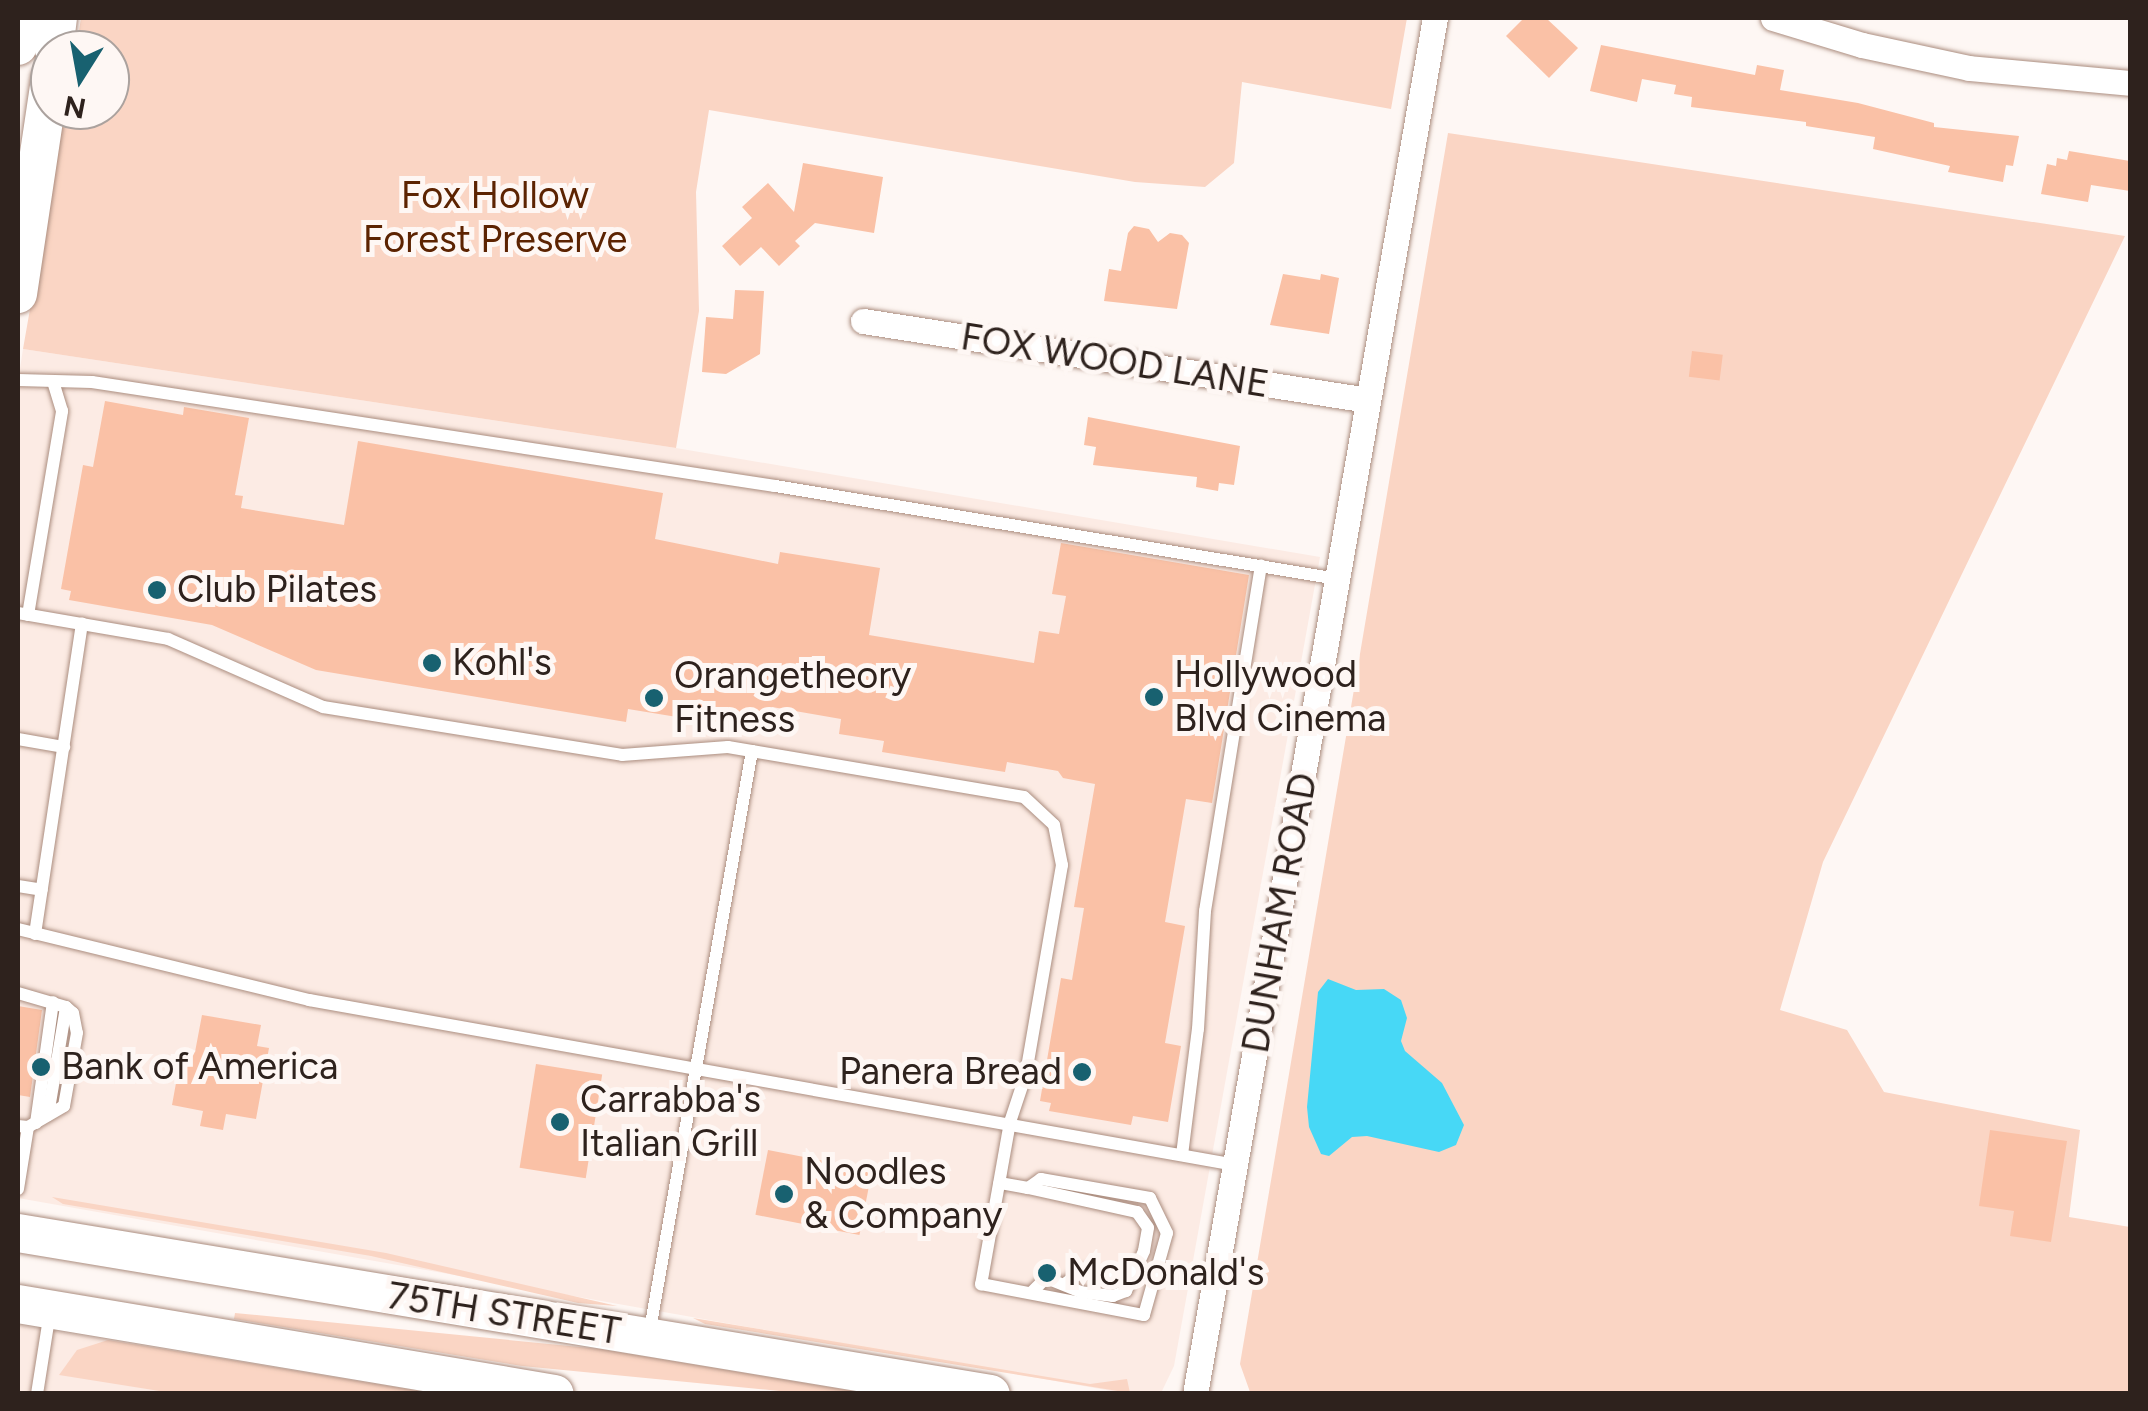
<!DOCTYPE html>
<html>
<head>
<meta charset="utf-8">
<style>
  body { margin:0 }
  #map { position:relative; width:2148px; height:1411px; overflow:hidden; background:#fef7f4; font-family:Figtree,sans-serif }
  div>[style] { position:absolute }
  .built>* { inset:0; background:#fcebe4 }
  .green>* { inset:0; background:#fad5c4 }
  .water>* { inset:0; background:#47d8f6 }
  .building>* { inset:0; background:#fac1a6; transform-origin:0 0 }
  .roads { filter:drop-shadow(0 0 2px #ab8d7f) drop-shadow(0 0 2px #ab8d7f) }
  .lane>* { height:12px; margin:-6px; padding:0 6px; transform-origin:6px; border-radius:6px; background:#fff }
  .street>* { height:25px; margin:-12.5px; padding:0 12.5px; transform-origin:12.5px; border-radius:12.5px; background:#fff }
  .secondary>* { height:38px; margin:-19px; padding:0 19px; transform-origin:19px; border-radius:19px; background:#fff }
  .dots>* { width:28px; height:28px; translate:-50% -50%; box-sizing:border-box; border:5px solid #fef7f4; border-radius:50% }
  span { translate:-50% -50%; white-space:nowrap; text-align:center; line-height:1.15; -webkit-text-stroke:10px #fef7f4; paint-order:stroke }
  .park-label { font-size:38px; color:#5c2301 }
  .street-label { font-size:38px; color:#2e221d }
  .poi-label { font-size:38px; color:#2e221d }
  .left { translate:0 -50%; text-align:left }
  .right { translate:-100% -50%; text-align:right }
  .frame { position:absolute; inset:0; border:20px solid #2e221d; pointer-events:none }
  .north { position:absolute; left:30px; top:30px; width:100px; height:100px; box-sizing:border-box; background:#fef7f4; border:2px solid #aba29e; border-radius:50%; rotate:191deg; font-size:28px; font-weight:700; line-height:40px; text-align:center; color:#2e221d }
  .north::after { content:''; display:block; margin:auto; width:35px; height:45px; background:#186170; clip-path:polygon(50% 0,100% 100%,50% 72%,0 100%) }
</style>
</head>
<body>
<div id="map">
  <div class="built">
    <i style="clip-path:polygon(23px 349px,676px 448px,1320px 557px,1174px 1366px,1162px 1391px,1123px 1393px,18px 1198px,18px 381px)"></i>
    <i style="clip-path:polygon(18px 1325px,108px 1340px,435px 1393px,18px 1393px)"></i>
  </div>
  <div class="green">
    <i style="clip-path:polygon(81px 18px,1407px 18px,1391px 109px,1242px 82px,1234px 163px,1205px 187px,1135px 182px,709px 110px,696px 192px,699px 311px,676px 448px,23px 349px,65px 110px,110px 110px,110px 50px,76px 50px)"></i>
    <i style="clip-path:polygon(1448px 133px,2125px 236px,1823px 862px,1780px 1010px,1847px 1030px,1884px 1092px,2080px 1130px,2069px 1217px,2130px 1227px,2130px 1393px,1250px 1392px,1240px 1364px)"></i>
    <i style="clip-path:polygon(52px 1197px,386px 1253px,617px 1306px,578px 1303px,371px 1256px,63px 1204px)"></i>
    <i style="clip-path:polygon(235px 1313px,600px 1349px,865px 1393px,800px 1393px,522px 1366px,234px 1319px)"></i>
    <i style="clip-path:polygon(693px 1318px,1090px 1384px,1127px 1379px,1130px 1393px,705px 1324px)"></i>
    <i style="clip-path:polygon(108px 1340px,430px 1393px,172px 1393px,59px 1375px,77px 1350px)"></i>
  </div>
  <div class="water">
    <i style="clip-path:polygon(1328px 979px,1356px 990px,1384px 989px,1401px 1000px,1407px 1018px,1401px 1041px,1405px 1051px,1442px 1083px,1464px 1125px,1456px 1145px,1439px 1152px,1367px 1136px,1352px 1137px,1329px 1156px,1321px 1154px,1309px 1127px,1307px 1107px,1318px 992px)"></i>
  </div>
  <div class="building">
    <i style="clip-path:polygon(1524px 18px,1546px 18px,1578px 48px,1549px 78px,1506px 36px)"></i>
    <i style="clip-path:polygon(1601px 45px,1755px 75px,1757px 65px,1784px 70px,1780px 90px,1858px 103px,1934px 123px,1934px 127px,2019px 136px,2013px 166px,2006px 165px,2003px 182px,1948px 172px,1950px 166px,1873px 149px,1875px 137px,1806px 126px,1806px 122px,1691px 107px,1692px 97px,1674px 94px,1676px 85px,1642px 79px,1637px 102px,1590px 91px)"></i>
    <i style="clip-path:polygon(2069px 151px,2130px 161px,2130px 191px,2091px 185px,2088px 202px,2041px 194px,2047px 164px,2056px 166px,2057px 158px,2067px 160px)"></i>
    <i style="clip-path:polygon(803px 163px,883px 177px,874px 233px,815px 223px,795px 241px,800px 246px,779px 266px,761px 247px,740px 266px,722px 246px,752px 218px,742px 207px,768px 183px,794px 212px)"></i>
    <i style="clip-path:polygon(1134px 226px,1149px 229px,1158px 242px,1170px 233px,1182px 235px,1189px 243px,1177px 309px,1104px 301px,1109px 269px,1121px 271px,1128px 233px)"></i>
    <i style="clip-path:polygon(1283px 274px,1320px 280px,1321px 274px,1339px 278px,1329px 334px,1270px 325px)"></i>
    <i style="clip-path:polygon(735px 290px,764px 291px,760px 354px,726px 374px,702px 372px,706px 317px,733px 319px)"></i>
    <i style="left:1692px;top:351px;width:31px;height:26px;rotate:7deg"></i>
    <i style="clip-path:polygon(105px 401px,183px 415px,184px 407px,249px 418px,235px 495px,243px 496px,241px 508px,344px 525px,358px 441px,663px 493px,655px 539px,778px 564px,780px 552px,880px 568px,869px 635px,1034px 663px,1039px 631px,1059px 634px,1066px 596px,1052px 594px,1061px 543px,1249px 575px,1212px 803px,1186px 799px,1165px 922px,1185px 926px,1165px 1043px,1181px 1046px,1168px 1122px,1133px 1116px,1131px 1125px,1049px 1111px,1051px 1103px,1040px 1101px,1061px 978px,1072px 980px,1084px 908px,1074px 907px,1095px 784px,1063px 778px,1058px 771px,1007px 762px,1005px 772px,882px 752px,884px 741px,839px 734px,841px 719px,772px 707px,769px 723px,721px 715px,720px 724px,628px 709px,626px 722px,316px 670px,212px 625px,69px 600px,71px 591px,61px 589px,83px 465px,93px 467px)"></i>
    <i style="clip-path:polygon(1088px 417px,1240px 446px,1234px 485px,1219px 483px,1218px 491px,1196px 487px,1197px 477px,1093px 465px,1096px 447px,1084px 445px)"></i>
    <i style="clip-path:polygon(18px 1006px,42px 1010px,30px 1097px,18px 1095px)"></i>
    <i style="clip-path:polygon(202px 1015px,261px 1025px,257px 1046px,269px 1048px,256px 1119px,226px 1114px,223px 1130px,200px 1126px,203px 1111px,172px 1105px,182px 1050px,195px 1052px)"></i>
    <i style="left:536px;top:1064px;width:67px;height:105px;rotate:9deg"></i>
    <i style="clip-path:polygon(1990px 1130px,2067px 1141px,2051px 1242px,2010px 1236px,2014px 1211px,1979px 1206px)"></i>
    <i style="left:768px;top:1150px;width:106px;height:66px;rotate:11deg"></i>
  </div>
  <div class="roads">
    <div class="lane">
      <i style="left:18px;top:380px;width:74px;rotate:1.5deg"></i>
      <i style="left:92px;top:382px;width:691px;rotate:8.66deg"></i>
      <i style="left:775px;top:486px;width:571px;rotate:9.38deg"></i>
      <i style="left:18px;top:613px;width:152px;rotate:9.8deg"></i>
      <i style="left:168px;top:639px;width:169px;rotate:23.7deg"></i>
      <i style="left:323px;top:707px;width:303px;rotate:9.1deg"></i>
      <i style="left:622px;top:755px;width:106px;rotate:-4.3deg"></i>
      <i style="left:728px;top:747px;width:300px;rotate:9.6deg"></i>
      <i style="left:1024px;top:797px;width:41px;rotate:43deg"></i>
      <i style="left:1054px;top:825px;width:41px;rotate:78.7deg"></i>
      <i style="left:1062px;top:865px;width:212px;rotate:99.8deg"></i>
      <i style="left:1026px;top:1074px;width:51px;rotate:108.4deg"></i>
      <i style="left:1010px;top:1122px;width:165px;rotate:100.1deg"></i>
      <i style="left:981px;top:1284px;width:166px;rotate:10.8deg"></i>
      <i style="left:1144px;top:1315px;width:85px;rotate:-74.3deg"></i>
      <i style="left:1167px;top:1233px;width:39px;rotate:-116deg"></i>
      <i style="left:1150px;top:1198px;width:111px;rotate:-170.1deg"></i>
      <i style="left:1041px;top:1179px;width:16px;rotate:145deg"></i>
      <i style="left:1028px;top:1188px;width:29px;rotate:-170deg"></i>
      <i style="left:28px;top:615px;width:207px;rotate:-80.5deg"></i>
      <i style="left:62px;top:411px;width:31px;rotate:-107deg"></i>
      <i style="left:18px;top:739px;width:47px;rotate:9.9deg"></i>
      <i style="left:18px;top:886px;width:24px;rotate:9deg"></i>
      <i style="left:18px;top:929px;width:300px;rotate:13.7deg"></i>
      <i style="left:309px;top:1000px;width:941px;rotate:10.1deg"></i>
      <i style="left:35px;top:934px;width:314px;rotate:-81.4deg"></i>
      <i style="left:18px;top:993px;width:50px;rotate:16.3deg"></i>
      <i style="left:66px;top:1007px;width:9px;rotate:41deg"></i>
      <i style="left:73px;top:1013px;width:20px;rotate:79deg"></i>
      <i style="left:77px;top:1033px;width:74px;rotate:100.1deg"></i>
      <i style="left:64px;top:1106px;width:42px;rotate:149.7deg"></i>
      <i style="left:48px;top:1115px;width:109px;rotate:-80.5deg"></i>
      <i style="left:36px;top:1123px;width:122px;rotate:-82deg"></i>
      <i style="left:18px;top:1126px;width:10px;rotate:6deg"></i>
      <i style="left:28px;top:1127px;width:63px;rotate:99.2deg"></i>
      <i style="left:1182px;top:1155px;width:127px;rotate:-82.8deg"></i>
      <i style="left:1198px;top:1029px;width:118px;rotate:-86.6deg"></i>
      <i style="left:1205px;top:911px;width:350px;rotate:-80.8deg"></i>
      <i style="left:1028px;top:1188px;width:112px;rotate:12.4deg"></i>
      <i style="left:1137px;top:1212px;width:19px;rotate:55deg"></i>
      <i style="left:1148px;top:1228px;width:23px;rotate:100deg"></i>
      <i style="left:1144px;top:1251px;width:44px;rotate:114.2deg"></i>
      <i style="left:1126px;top:1291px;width:14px;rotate:159deg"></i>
      <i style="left:1113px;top:1296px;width:32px;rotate:-173deg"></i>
      <i style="left:1081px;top:1292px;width:38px;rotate:-158deg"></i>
      <i style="left:1046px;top:1278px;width:21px;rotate:135deg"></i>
      <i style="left:1066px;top:1283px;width:20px;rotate:-37deg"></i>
      <i style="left:1082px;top:1271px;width:52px;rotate:8.9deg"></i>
      <i style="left:649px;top:1335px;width:593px;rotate:-80deg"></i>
      <i style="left:37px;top:1394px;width:83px;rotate:-81deg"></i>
    </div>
    <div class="street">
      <i style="left:1773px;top:18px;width:93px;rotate:16.9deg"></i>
      <i style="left:1862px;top:45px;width:109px;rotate:12.1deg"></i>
      <i style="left:1969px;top:68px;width:162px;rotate:5.3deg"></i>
      <i style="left:863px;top:321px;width:511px;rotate:8.89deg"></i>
      <i style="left:1195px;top:1394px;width:1397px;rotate:-80.11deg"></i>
    </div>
    <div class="secondary">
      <i style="left:18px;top:46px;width:28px;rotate:-80deg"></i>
      <i style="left:54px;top:50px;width:32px;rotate:-83deg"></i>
      <i style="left:18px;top:294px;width:217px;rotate:-81.5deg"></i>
      <i style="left:18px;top:1233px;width:986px;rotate:9.4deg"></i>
      <i style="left:18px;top:1304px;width:544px;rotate:9.51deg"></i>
    </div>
  </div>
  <div class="dots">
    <i style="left:157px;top:590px;background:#186170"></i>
    <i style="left:432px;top:663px;background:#186170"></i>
    <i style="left:1154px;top:697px;background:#186170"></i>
    <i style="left:654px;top:698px;background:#186170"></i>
    <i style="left:41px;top:1067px;background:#186170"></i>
    <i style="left:1082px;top:1072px;background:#186170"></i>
    <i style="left:560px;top:1122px;background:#186170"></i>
    <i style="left:784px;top:1194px;background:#186170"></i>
    <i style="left:1047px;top:1273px;background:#186170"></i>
  </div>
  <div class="park-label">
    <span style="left:495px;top:218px">Fox Hollow<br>Forest Preserve</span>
  </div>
  <div class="street-label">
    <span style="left:1115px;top:361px;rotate:9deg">FOX WOOD LANE</span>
    <span style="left:1280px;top:913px;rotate:-80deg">DUNHAM ROAD</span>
    <span style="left:504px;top:1314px;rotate:9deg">75TH STREET</span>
  </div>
  <div class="poi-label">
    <span class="left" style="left:177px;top:590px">Club Pilates</span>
    <span class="left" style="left:452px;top:663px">Kohl's</span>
    <span class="left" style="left:1174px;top:697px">Hollywood<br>Blvd Cinema</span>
    <span class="left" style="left:674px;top:698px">Orangetheory<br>Fitness</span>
    <span class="left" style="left:61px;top:1067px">Bank of America</span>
    <span class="right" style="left:1062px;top:1072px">Panera Bread</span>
    <span class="left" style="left:580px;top:1122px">Carrabba's<br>Italian Grill</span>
    <span class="left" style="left:804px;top:1194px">Noodles<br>&amp; Company</span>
    <span class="left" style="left:1067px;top:1273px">McDonald's</span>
  </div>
  <div class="frame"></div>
  <div class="north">N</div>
</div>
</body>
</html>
